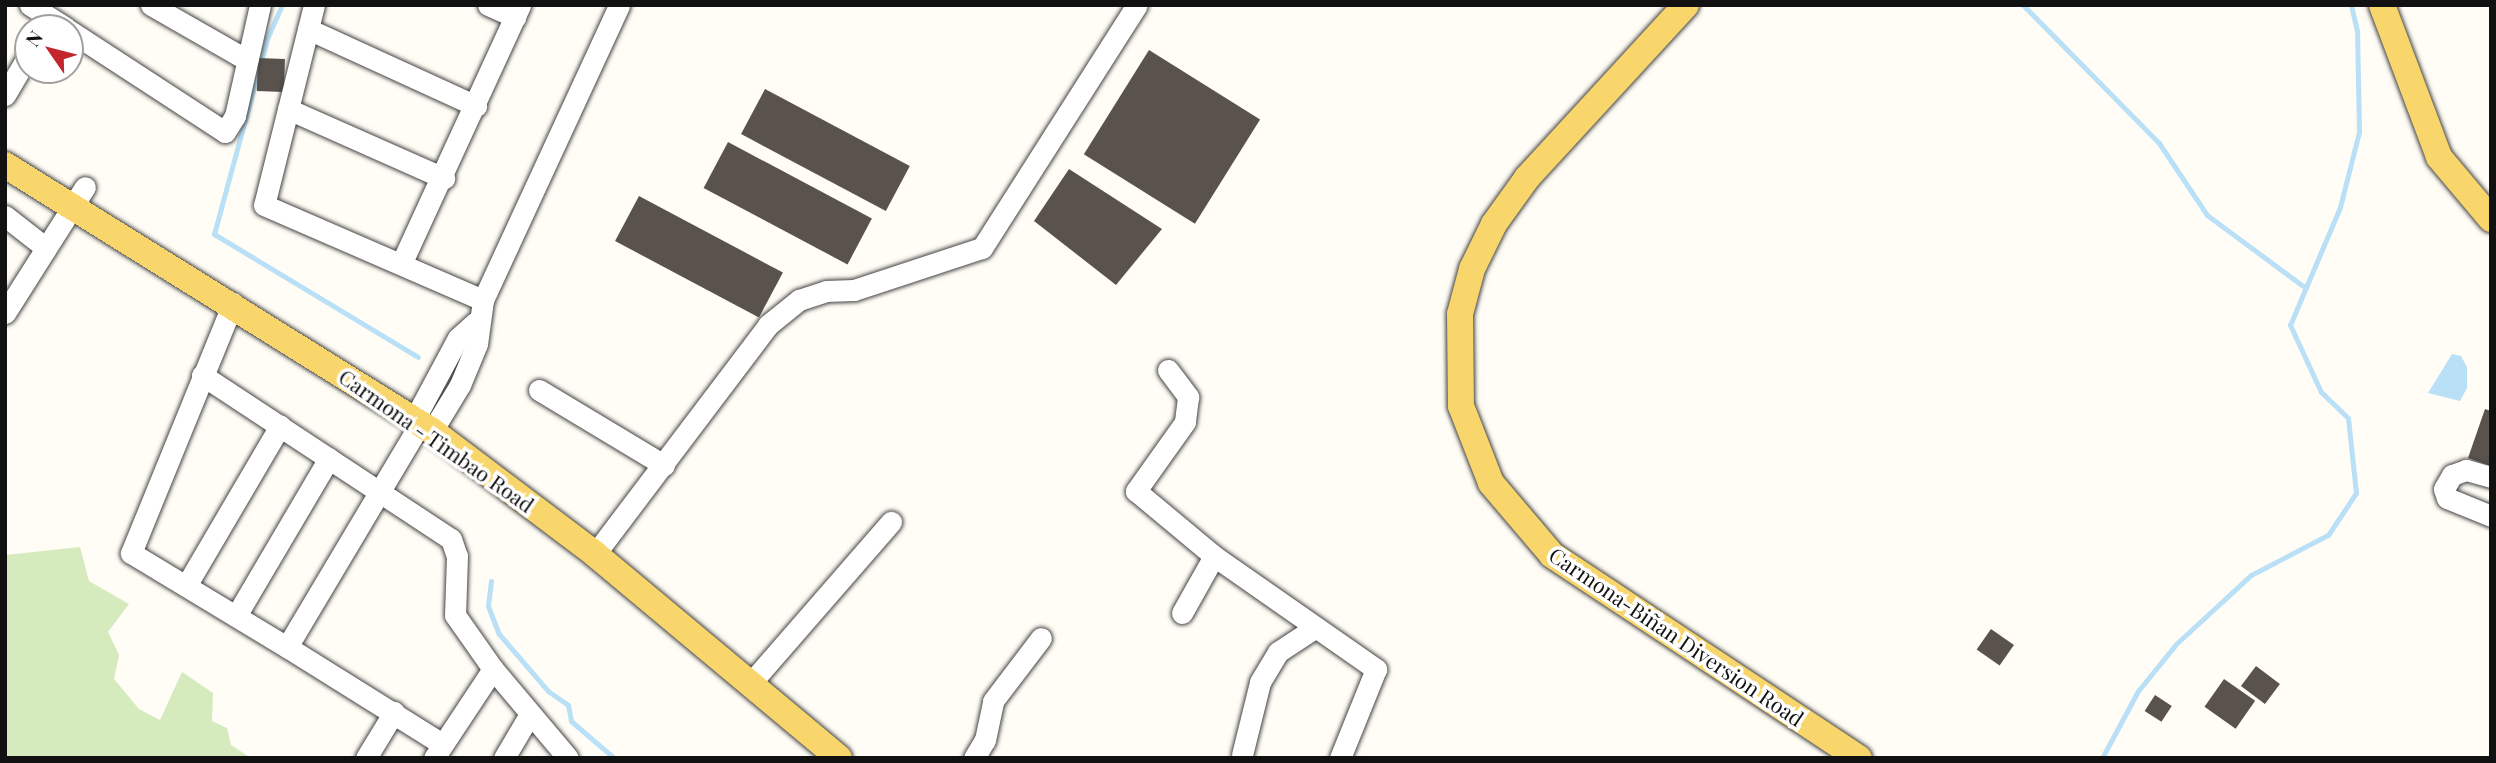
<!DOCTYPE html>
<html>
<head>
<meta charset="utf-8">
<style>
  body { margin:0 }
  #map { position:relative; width:2496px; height:763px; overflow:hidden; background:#fffdf5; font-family:"Playfair Display",serif }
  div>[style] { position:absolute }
  .green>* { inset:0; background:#d5ebbd }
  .water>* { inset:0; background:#b9e0f7 }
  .stream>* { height:5px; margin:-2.5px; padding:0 2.5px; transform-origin:2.5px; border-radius:2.5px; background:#b9e0f7 }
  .building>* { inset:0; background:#5a524d; transform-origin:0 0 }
  .roads { filter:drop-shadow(0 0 2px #444) drop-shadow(0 0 2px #444) }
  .minor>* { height:21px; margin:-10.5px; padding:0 10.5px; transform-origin:10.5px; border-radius:10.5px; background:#fff }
  .major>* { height:26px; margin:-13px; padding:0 13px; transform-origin:13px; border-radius:13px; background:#f9d66b }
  span { translate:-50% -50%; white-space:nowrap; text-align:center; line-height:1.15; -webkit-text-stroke:7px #fff; paint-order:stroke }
  .street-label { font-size:21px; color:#111 }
  .frame { position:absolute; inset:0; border:7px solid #111; pointer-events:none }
  .north { position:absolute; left:14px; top:14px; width:70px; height:70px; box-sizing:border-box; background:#fff; border:2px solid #a0a0a0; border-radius:50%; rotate:305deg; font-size:19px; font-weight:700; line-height:28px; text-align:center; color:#111 }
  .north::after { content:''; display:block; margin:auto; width:24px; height:32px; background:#c4262e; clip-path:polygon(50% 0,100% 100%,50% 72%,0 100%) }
</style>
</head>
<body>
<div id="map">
  <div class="green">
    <i style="clip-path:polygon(80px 547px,89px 581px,129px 604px,108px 632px,119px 655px,114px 679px,139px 709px,160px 720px,182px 672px,213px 693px,212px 721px,227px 728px,231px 745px,251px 758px,5px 758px,5px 555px)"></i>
  </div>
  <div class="water">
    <i style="clip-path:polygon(2452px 354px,2461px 356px,2467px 367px,2467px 388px,2460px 401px,2428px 393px)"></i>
  </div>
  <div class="stream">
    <i style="left:282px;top:5px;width:37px;rotate:114deg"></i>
    <i style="left:267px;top:39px;width:202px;rotate:105.2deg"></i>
    <i style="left:214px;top:234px;width:238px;rotate:31.1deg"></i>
    <i style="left:2023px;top:5px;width:194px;rotate:45.4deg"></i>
    <i style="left:2159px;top:143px;width:87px;rotate:56.3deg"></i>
    <i style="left:2207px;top:215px;width:119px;rotate:36.5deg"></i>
    <i style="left:491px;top:581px;width:25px;rotate:97deg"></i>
    <i style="left:488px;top:606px;width:30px;rotate:69deg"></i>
    <i style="left:499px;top:634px;width:75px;rotate:49.3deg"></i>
    <i style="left:548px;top:691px;width:24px;rotate:35deg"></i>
    <i style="left:568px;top:705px;width:16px;rotate:79deg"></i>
    <i style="left:571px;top:721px;width:57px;rotate:40.7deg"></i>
    <i style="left:2102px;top:758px;width:76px;rotate:-61.8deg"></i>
    <i style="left:2138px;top:691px;width:60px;rotate:-51deg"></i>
    <i style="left:2176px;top:644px;width:102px;rotate:-42.6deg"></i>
    <i style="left:2251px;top:575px;width:87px;rotate:-27.5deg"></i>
    <i style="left:2328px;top:535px;width:50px;rotate:-56.3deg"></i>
    <i style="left:2356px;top:493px;width:75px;rotate:-96.1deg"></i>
    <i style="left:2348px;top:418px;width:37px;rotate:-136deg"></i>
    <i style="left:2321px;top:392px;width:74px;rotate:-114.8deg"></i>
    <i style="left:2290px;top:325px;width:128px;rotate:-67deg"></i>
    <i style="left:2340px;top:207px;width:77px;rotate:-75.8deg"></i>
    <i style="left:2359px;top:132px;width:101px;rotate:-91.1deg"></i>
    <i style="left:2357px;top:31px;width:27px;rotate:-103deg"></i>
  </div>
  <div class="building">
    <i style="left:1149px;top:50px;width:131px;height:123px;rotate:32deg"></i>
    <i style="left:258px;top:58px;width:27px;height:33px;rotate:2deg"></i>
    <i style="left:765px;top:89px;width:164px;height:51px;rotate:28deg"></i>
    <i style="left:728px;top:142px;width:163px;height:52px;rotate:28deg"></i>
    <i style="clip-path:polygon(1069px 169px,1162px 229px,1116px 285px,1034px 221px)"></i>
    <i style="left:639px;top:196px;width:163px;height:51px;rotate:28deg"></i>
    <i style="clip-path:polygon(2485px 409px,2491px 411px,2491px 466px,2468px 458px)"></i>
    <i style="left:1991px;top:629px;width:28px;height:25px;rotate:35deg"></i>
    <i style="left:2256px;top:666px;width:30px;height:25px;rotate:37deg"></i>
    <i style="left:2224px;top:679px;width:38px;height:34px;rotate:35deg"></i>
    <i style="left:2155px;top:695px;width:20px;height:19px;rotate:33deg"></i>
  </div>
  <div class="roads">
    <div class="minor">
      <i style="left:30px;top:5px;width:43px;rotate:32.6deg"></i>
      <i style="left:151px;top:5px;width:111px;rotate:29.8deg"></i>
      <i style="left:314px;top:5px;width:206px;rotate:104deg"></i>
      <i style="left:264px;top:205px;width:239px;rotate:23.5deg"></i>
      <i style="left:488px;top:5px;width:30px;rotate:24deg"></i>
      <i style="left:308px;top:29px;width:185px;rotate:24.6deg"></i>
      <i style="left:70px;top:31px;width:185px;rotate:33.1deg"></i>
      <i style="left:225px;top:132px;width:19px;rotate:-58deg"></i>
      <i style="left:235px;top:116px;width:114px;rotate:-77.3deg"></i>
      <i style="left:5px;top:95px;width:45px;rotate:-59.5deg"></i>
      <i style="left:288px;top:109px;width:171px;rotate:23.9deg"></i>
      <i style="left:5px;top:216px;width:52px;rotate:38deg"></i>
      <i style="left:402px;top:262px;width:283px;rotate:-65.3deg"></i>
      <i style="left:233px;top:303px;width:270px;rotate:112.2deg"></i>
      <i style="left:131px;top:553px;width:182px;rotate:31.1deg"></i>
      <i style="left:287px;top:647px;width:260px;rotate:-59.2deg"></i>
      <i style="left:5px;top:313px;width:149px;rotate:-57.6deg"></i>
      <i style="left:1168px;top:370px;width:34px;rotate:53deg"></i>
      <i style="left:1188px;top:397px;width:25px;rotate:97deg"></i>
      <i style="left:1185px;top:422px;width:85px;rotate:125.4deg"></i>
      <i style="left:1136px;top:491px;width:102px;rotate:39.8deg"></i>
      <i style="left:1214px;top:556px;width:198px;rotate:34.9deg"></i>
      <i style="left:1376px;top:669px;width:96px;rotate:112deg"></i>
      <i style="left:202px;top:375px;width:298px;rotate:33.4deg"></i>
      <i style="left:451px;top:539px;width:18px;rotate:71deg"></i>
      <i style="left:457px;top:556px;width:59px;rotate:91.9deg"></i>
      <i style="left:455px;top:615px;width:66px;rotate:54.9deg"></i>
      <i style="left:493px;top:669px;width:116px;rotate:49.9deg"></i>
      <i style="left:539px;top:390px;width:146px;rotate:31deg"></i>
      <i style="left:414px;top:420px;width:93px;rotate:-61.8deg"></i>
      <i style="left:458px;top:338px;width:24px;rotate:-42deg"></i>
      <i style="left:432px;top:431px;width:54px;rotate:-58.7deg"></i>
      <i style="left:460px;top:385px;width:44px;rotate:-67.5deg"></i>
      <i style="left:477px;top:344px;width:44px;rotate:-82.2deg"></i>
      <i style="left:483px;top:300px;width:325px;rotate:-65.2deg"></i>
      <i style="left:2491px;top:477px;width:26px;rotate:-164deg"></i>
      <i style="left:2466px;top:470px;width:15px;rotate:160deg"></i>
      <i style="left:2452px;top:475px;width:16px;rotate:120deg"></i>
      <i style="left:2444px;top:489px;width:9px;rotate:72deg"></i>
      <i style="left:2447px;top:498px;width:48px;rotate:22.2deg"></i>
      <i style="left:595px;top:554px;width:287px;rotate:-52.9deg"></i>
      <i style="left:768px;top:325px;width:40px;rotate:-39deg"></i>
      <i style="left:799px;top:300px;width:28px;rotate:-18deg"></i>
      <i style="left:826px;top:291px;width:28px;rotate:-2deg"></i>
      <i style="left:854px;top:290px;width:135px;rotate:-18.2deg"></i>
      <i style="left:982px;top:248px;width:288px;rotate:-57.5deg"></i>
      <i style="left:186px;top:586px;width:186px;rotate:-59.6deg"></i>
      <i style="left:1182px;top:613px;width:65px;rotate:-60.7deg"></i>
      <i style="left:236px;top:616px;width:183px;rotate:-59.5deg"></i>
      <i style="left:287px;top:647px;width:183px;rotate:32deg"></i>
      <i style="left:750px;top:684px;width:215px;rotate:-49deg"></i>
      <i style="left:1242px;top:755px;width:75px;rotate:-76.1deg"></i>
      <i style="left:1260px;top:682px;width:35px;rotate:-59deg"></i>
      <i style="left:1278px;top:652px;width:45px;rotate:-33.3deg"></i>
      <i style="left:366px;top:758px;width:54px;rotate:-58.7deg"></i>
      <i style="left:434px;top:758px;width:107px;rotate:-56.5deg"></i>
      <i style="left:504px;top:758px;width:51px;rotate:-59.4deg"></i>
      <i style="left:974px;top:758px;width:21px;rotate:-59deg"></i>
      <i style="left:985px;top:740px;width:40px;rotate:-78deg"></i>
      <i style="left:993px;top:701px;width:79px;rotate:-52.7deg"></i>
    </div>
    <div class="major">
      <i style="left:1686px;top:5px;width:235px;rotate:132.6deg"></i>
      <i style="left:1527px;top:178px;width:57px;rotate:125.7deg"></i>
      <i style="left:1494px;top:224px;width:50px;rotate:116.1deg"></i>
      <i style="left:1472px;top:269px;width:47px;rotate:104.9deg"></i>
      <i style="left:1460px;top:314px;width:92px;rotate:89.4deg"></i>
      <i style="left:1461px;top:406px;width:83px;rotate:68.7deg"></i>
      <i style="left:1491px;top:483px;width:94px;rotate:49.7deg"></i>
      <i style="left:1552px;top:555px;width:368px;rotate:33.5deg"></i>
      <i style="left:2382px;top:5px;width:162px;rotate:69.4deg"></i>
      <i style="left:2439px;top:157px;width:81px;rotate:50deg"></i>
      <i style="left:5px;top:165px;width:503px;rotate:31.92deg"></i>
      <i style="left:432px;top:431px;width:204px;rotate:37deg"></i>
      <i style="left:595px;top:554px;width:318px;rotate:39.9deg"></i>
    </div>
  </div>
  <div class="street-label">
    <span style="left:437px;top:440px;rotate:35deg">Carmona - Timbao Road</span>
    <span style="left:1677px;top:636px;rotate:34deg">Carmona-Biñan Diversion Road</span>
  </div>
  <div class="frame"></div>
  <div class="north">N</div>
</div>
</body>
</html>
